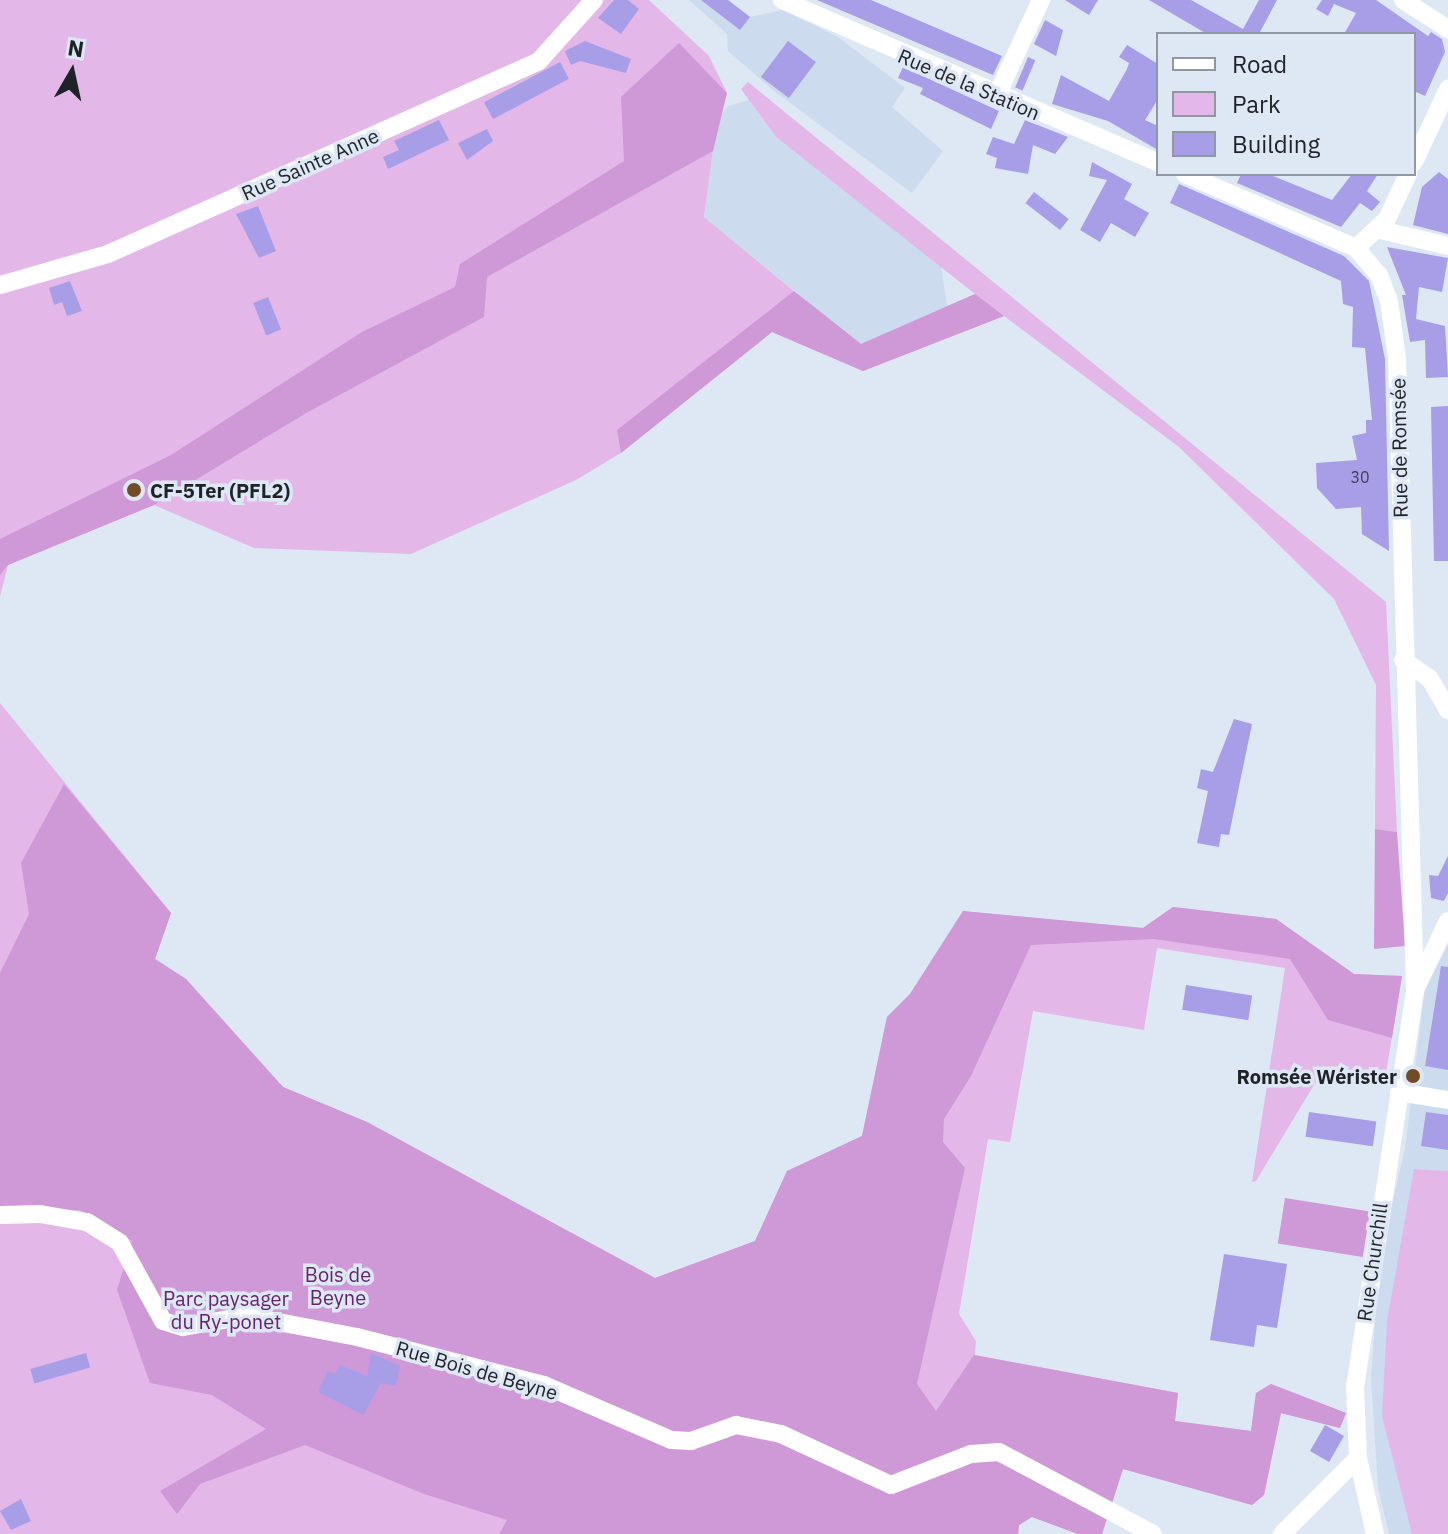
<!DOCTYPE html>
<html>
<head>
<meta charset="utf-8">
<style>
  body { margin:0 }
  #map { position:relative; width:1448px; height:1534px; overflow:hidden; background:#dee7f4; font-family:"IBM Plex Sans",sans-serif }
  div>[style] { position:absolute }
  .built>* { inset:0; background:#cddbee }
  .green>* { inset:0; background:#e3b8e8 }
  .forest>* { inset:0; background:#cf98d6; transform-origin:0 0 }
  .building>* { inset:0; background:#a89ee8; transform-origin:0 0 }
  .minor>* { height:18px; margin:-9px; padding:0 9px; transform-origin:9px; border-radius:9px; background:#fff }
  .dots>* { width:22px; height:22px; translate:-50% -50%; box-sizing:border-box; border:4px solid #dee7f4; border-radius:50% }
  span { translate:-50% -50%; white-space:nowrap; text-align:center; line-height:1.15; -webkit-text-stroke:7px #dee7f4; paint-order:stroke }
  .number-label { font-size:16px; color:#414157 }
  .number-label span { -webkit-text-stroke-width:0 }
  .street-label { font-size:20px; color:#1f2227 }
  .poi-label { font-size:20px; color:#1f2227; font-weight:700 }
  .left { translate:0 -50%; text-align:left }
  .right { translate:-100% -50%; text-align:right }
  .park-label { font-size:20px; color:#65236e }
  .legend { position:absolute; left:1156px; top:32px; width:260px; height:144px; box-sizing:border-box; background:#dee7f4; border:2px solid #9298a2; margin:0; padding:10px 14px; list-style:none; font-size:24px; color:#1f2227 }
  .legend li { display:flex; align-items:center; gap:16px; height:40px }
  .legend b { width:40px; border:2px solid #9298a2 }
  .north { position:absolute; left:32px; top:32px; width:80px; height:80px; -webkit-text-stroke:6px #dee7f4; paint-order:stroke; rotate:9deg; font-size:22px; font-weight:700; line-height:32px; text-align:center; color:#1f2227 }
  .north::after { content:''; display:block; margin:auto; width:28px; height:36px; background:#1f2227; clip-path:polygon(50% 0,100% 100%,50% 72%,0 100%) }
</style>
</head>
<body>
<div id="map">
  <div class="built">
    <i style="clip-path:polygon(689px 0,728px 0,750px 17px,783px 10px,838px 37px,905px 88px,892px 107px,943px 151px,912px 193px,774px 91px,728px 51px,727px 34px)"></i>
    <i style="clip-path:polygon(749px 100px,776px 137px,941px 266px,947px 306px,861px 345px,704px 217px,717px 120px,728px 106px)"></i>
    <i style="clip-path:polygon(1448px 945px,1448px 1534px,1389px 1534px,1378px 1487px,1371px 1378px,1380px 1256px,1405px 1149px,1425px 988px)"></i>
  </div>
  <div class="green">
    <i style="clip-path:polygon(0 0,649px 0,709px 56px,727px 93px,717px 120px,704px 217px,794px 291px,861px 344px,975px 294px,776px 137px,741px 89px,748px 82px,1386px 602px,1397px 832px,1375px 829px,1376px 685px,1334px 599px,1179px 447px,1004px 316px,863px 371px,772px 332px,621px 453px,576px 480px,411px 554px,254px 548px,154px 505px,8px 565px,0 597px)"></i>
    <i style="clip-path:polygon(0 703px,171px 913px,155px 959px,186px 979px,283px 1087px,367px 1122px,655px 1278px,755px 1241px,787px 1171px,862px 1136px,887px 1017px,910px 994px,963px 911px,1143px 928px,1173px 907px,1276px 919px,1354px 974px,1402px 976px,1386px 1073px,1317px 1080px,1256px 1181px,1252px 1182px,1285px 968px,1157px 948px,1144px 1030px,1033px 1011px,1010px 1142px,988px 1139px,959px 1314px,976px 1341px,975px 1355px,1178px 1393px,1175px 1421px,1251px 1431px,1256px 1393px,1271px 1384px,1346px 1413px,1340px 1428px,1281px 1413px,1264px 1495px,1252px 1505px,1123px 1469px,1102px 1534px,1078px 1534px,1032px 1517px,1019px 1525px,1018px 1534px,0 1534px)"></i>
    <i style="clip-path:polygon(1414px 1169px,1448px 1171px,1448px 1534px,1412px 1534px,1382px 1416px,1387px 1321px)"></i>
  </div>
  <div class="forest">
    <i style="clip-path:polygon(679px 43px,727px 93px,713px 151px,487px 277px,484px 317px,308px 412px,154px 505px,8px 565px,0 575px,0 539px,171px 455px,362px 332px,455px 287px,460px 264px,624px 161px,621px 97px)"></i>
    <i style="clip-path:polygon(794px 291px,861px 344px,975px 294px,1004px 316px,863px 371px,772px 332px,621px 453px,617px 430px)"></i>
    <i style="clip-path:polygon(64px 784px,171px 913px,155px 959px,186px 979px,283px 1087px,367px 1122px,655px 1278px,755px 1241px,787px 1171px,862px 1136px,887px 1017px,910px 994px,963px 911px,1143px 928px,1173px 907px,1276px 919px,1354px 974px,1402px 976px,1392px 1038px,1328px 1020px,1290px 959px,1154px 939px,1031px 945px,971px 1076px,944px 1119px,943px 1142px,965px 1168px,917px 1384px,936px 1411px,974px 1355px,1178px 1393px,1175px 1421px,1251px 1431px,1256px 1393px,1271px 1384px,1346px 1413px,1340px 1428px,1281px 1413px,1264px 1495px,1252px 1505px,1123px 1469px,1102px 1534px,1078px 1534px,1032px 1517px,1019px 1525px,1018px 1534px,499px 1534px,507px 1520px,424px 1494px,305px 1445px,200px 1484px,177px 1514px,160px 1491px,266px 1429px,212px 1395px,150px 1383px,117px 1290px,132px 1241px,80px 1210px,0 1212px,0 973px,29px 914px,21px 863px)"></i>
    <i style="clip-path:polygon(1375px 829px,1397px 832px,1405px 946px,1374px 949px)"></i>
    <i style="left:1285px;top:1198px;width:86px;height:46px;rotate:9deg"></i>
  </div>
  <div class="building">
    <i style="clip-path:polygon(614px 0,628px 0,639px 9px,621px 34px,598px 18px)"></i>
    <i style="clip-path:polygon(701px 0,728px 0,750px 17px,740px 30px)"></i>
    <i style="clip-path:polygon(817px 0,871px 0,1002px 56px,993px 75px)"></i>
    <i style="clip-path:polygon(1065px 0,1098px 0,1089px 15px)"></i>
    <i style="clip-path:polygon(1149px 0,1191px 0,1243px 29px,1259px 0,1277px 0,1259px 34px,1207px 34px)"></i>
    <i style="clip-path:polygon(1322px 0,1376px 0,1428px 36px,1431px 32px,1442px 39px,1445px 52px,1425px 96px,1414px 91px,1414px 34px,1344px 34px,1356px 13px,1334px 4px,1328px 16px,1316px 9px)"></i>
    <i style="clip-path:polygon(1045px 20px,1063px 30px,1056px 56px,1034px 44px)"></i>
    <i style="clip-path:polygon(585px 41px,631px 59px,626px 73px,580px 61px,571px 65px,565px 51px)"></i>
    <i style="left:788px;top:41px;width:35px;height:45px;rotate:37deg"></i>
    <i style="clip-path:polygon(1127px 45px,1158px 64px,1158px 99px,1145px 120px,1158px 126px,1158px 150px,1108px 121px,1052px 104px,1061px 75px,1109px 101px,1127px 69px,1129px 63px,1119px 57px)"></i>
    <i style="left:1028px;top:57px;width:8px;height:33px;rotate:23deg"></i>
    <i style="left:560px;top:62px;width:19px;height:86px;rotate:62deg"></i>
    <i style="clip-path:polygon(903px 67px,999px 111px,991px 129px,920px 94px,923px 88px,898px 78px)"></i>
    <i style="clip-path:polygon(439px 120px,449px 140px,388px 169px,383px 157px,399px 150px,394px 141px)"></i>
    <i style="clip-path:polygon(1025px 120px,1068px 137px,1055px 154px,1033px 145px,1028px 174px,995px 168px,997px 158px,986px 154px,993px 137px,1014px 144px)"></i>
    <i style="clip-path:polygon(487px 129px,493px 141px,467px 160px,458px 143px)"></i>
    <i style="clip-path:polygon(1092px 162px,1132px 184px,1124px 199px,1149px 213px,1135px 237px,1111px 223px,1100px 242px,1080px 230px,1107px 180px,1089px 176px)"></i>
    <i style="clip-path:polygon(1439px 172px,1448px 179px,1448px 234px,1413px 225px,1422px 187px)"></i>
    <i style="clip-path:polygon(1241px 174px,1268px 174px,1332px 200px,1352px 174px,1378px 174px,1367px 191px,1380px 202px,1372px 211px,1360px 203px,1341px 227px,1237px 183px)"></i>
    <i style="clip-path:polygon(1179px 184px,1344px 256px,1369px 281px,1385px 359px,1389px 551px,1362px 534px,1361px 507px,1336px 509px,1317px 488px,1316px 463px,1357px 460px,1352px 436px,1366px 433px,1366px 420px,1372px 420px,1365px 348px,1352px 347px,1353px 307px,1343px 304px,1341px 281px,1170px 203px)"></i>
    <i style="left:1034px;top:192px;width:44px;height:14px;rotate:38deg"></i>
    <i style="clip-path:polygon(258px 206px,276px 251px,259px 258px,236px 214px)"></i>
    <i style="clip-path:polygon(1387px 247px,1448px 258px,1442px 292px,1419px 287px,1416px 319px,1445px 326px,1448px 377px,1426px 378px,1425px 340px,1410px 342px,1402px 295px,1406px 295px)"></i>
    <i style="clip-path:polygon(70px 281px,82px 311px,67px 316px,62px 302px,54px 305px,49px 288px)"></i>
    <i style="left:268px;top:297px;width:35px;height:16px;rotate:68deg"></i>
    <i style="clip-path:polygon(1448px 406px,1448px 561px,1434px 561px,1431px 407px)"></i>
    <i style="clip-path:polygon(1234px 719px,1252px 724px,1229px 835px,1221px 834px,1219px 847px,1197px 843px,1208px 791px,1197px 788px,1201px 769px,1213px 772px)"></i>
    <i style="clip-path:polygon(1448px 856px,1448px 893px,1444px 901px,1431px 898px,1429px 875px,1438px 876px)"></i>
    <i style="clip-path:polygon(1441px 966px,1448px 967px,1448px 1070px,1425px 1066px)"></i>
    <i style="left:1186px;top:985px;width:67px;height:25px;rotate:9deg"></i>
    <i style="left:1309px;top:1112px;width:68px;height:25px;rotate:8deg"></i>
    <i style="clip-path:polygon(1426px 1112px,1448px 1115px,1448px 1150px,1421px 1146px)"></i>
    <i style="clip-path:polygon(1224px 1254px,1287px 1264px,1277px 1328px,1257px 1325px,1254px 1347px,1210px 1340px)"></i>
    <i style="left:86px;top:1353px;width:15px;height:58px;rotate:74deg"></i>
    <i style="clip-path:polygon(371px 1353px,400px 1366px,396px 1386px,381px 1383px,363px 1415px,318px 1392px,328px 1371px,335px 1374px,340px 1365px,367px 1376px)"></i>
    <i style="left:1325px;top:1425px;width:22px;height:30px;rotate:30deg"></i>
    <i style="clip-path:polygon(21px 1499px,31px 1521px,11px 1530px,0 1511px)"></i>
  </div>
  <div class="minor">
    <i style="left:782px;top:0;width:410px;rotate:23.4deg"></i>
    <i style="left:1403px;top:0;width:54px;rotate:32.8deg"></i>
    <i style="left:996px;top:97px;width:107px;rotate:-65.1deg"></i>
    <i style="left:1414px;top:162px;width:81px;rotate:-65deg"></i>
    <i style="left:1185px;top:174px;width:186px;rotate:23.4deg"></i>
    <i style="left:1356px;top:248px;width:35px;rotate:50deg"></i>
    <i style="left:1379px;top:275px;width:28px;rotate:69deg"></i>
    <i style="left:1389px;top:301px;width:58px;rotate:82deg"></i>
    <i style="left:1397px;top:358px;width:633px;rotate:88.37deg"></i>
    <i style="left:1415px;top:991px;width:400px;rotate:98.6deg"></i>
    <i style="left:1355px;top:1386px;width:72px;rotate:87.6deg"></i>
    <i style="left:1358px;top:1458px;width:78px;rotate:77.4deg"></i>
    <i style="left:1377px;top:229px;width:73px;rotate:13.5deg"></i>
    <i style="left:1356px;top:248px;width:42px;rotate:-43.1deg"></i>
    <i style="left:1387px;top:219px;width:50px;rotate:-65deg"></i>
    <i style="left:0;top:285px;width:112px;rotate:-16deg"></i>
    <i style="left:108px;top:254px;width:472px;rotate:-24.1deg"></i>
    <i style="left:539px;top:61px;width:82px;rotate:-48deg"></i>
    <i style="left:1403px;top:660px;width:33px;rotate:35deg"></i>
    <i style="left:1430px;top:679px;width:36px;rotate:60deg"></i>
    <i style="left:1416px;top:988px;width:74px;rotate:-64.5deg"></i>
    <i style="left:1399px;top:1092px;width:50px;rotate:9.3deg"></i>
    <i style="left:0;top:1215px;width:40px;rotate:-1.4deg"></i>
    <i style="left:40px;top:1214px;width:48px;rotate:9.7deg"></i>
    <i style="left:87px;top:1222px;width:39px;rotate:32deg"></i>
    <i style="left:120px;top:1243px;width:89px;rotate:61.1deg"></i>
    <i style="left:163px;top:1321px;width:21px;rotate:17deg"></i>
    <i style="left:183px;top:1327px;width:65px;rotate:-9.8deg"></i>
    <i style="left:247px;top:1316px;width:112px;rotate:10.8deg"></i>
    <i style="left:357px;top:1337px;width:193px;rotate:14.4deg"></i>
    <i style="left:544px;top:1385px;width:138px;rotate:23.4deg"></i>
    <i style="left:671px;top:1440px;width:20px;rotate:3deg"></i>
    <i style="left:691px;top:1441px;width:48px;rotate:-19.6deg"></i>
    <i style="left:736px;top:1425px;width:46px;rotate:11.3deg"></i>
    <i style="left:781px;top:1434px;width:121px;rotate:24.9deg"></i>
    <i style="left:891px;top:1485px;width:86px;rotate:-21.2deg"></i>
    <i style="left:971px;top:1454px;width:28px;rotate:-4deg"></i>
    <i style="left:999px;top:1452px;width:174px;rotate:28deg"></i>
    <i style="left:1282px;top:1534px;width:107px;rotate:-45deg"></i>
  </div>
  <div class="dots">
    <i style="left:134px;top:490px;background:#724c29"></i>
    <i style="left:1413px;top:1076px;background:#724c29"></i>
  </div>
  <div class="number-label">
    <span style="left:1360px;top:477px">30</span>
  </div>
  <div class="street-label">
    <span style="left:969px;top:84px;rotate:23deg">Rue de la Station</span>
    <span style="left:310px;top:164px;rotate:-24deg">Rue Sainte Anne</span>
    <span style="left:1399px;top:448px;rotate:-91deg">Rue de Romsée</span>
    <span style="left:1372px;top:1262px;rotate:-82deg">Rue Churchill</span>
    <span style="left:477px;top:1370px;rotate:16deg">Rue Bois de Beyne</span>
  </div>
  <div class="poi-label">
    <span class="left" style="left:150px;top:490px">CF-5Ter (PFL2)</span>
    <span class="right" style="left:1397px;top:1076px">Romsée Wérister</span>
  </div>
  <div class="park-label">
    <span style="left:338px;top:1286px">Bois de<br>Beyne</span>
    <span style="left:226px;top:1310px">Parc paysager<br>du Ry-ponet</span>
  </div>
  <ul class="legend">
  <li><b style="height:10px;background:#fff"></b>Road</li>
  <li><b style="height:22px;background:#e3b8e8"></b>Park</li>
  <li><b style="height:22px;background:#a89ee8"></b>Building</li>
  </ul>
  <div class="north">N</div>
</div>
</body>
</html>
